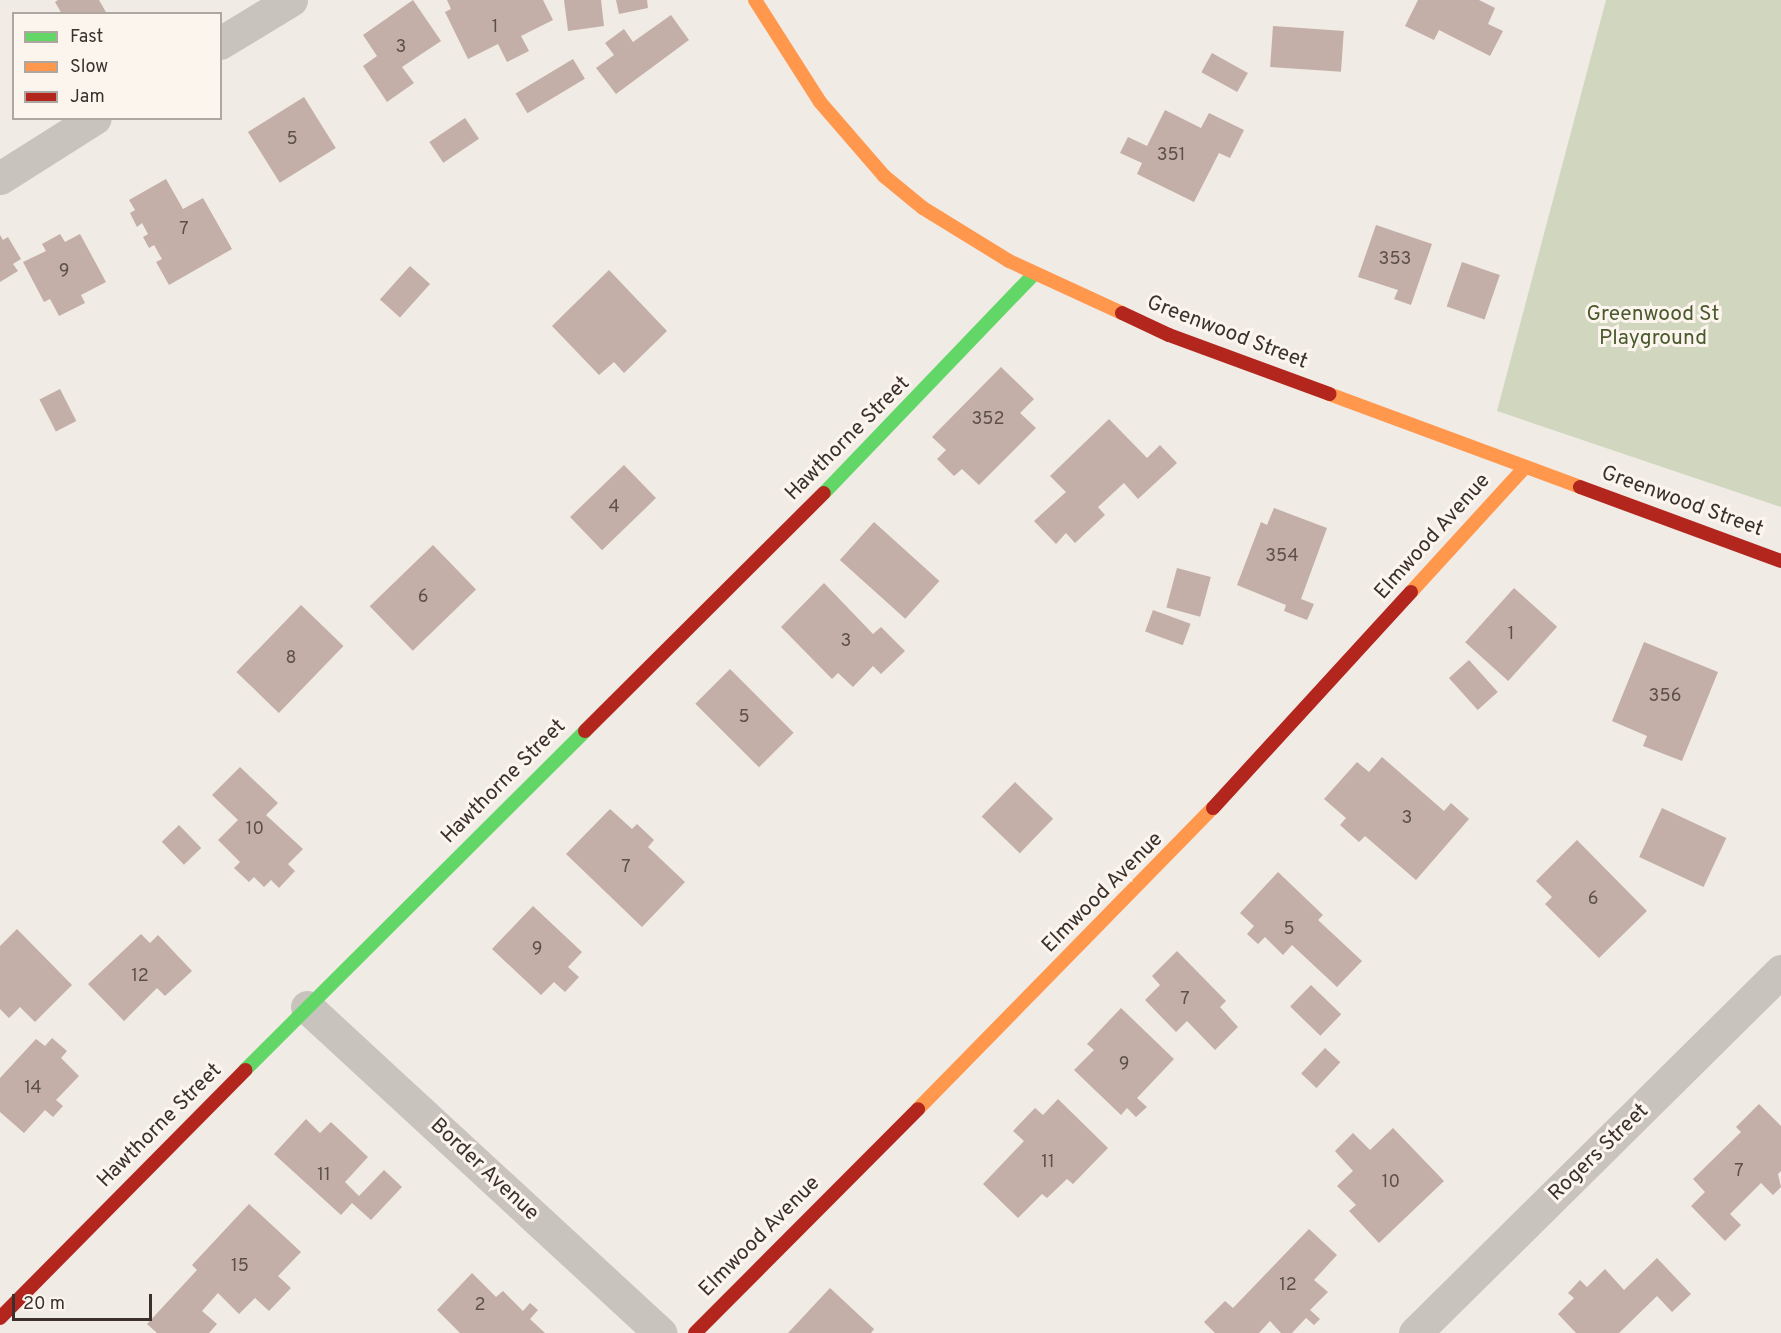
<!DOCTYPE html>
<html>
<head>
<meta charset="utf-8">
<style>
  body { margin:0 }
  #map { position:relative; width:1781px; height:1333px; overflow:hidden; background:#f0ebe5; font-family:Overpass,sans-serif }
  div>[style] { position:absolute }
  .green>* { inset:0; background:#d1d6bf }
  .building>* { inset:0; background:#c3afa7; transform-origin:0 0 }
  .street>* { height:33px; margin:-16.5px; padding:0 16.5px; transform-origin:16.5px; border-radius:16.5px; background:#c9c3be }
  .fast>* { height:14px; margin:-7px; padding:0 7px; transform-origin:7px; border-radius:7px; background:#63d668 }
  .slow>* { height:14px; margin:-7px; padding:0 7px; transform-origin:7px; border-radius:7px; background:#ff974d }
  .jam>* { height:14px; margin:-7px; padding:0 7px; transform-origin:7px; border-radius:7px; background:#b3261e }
  span { translate:-50% -50%; white-space:nowrap; text-align:center; line-height:1.15; -webkit-text-stroke:6px #fbf5ee; paint-order:stroke }
  .number-label { font-size:18px; color:#5d504a }
  .number-label span { -webkit-text-stroke-width:0 }
  .park-label { font-size:21px; color:#4a5a2e }
  .street-label { font-size:21px; color:#3b302b }
  .legend { position:absolute; left:12px; top:12px; width:210px; height:108px; box-sizing:border-box; background:#fbf5ee; border:2px solid #aea6a0; margin:0; padding:8px 10px; list-style:none; font-size:18px; color:#3b302b }
  .legend li { display:flex; align-items:center; gap:12px; height:30px }
  .legend b { width:30px; border:2px solid #aea6a0 }
  .scale { position:absolute; left:12px; top:1294px; width:140px; height:27px; box-sizing:border-box; border:3px solid #3b302b; border-top:0; padding-left:8px; font-size:18px; line-height:21px; white-space:nowrap; color:#3b302b; -webkit-text-stroke:4px #fbf5ee; paint-order:stroke }
</style>
</head>
<body>
<div id="map">
  <div class="green">
    <i style="clip-path:polygon(1606px 0,1781px 0,1781px 507px,1497px 411px)"></i>
  </div>
  <div class="building">
    <i style="clip-path:polygon(58px 0,99px 0,107px 14px,62px 14px,55px 2px)"></i>
    <i style="clip-path:polygon(413px 0,441px 41px,402px 67px,414px 83px,387px 102px,363px 66px,377px 56px,363px 35px)"></i>
    <i style="clip-path:polygon(447px 0,543px 0,553px 20px,521px 36px,529px 51px,507px 62px,498px 44px,468px 59px,445px 12px,451px 9px)"></i>
    <i style="clip-path:polygon(564px 0,601px 0,604px 26px,568px 31px)"></i>
    <i style="clip-path:polygon(616px 0,647px 0,648px 8px,619px 14px)"></i>
    <i style="clip-path:polygon(1418px 0,1479px 0,1495px 8px,1488px 24px,1503px 31px,1490px 56px,1439px 30px,1434px 40px,1405px 26px)"></i>
    <i style="clip-path:polygon(671px 15px,689px 40px,616px 94px,596px 68px,614px 55px,605px 43px,624px 29px,633px 42px)"></i>
    <i style="left:1273px;top:26px;width:71px;height:41px;rotate:4deg"></i>
    <i style="left:1212px;top:53px;width:41px;height:22px;rotate:29deg"></i>
    <i style="left:573px;top:59px;width:23px;height:67px;rotate:59deg"></i>
    <i style="left:304px;top:97px;width:60px;height:66px;rotate:58deg"></i>
    <i style="clip-path:polygon(1165px 110px,1201px 128px,1209px 113px,1244px 130px,1230px 158px,1219px 153px,1194px 202px,1137px 174px,1142px 163px,1120px 153px,1128px 137px,1147px 146px)"></i>
    <i style="left:465px;top:118px;width:25px;height:43px;rotate:56deg"></i>
    <i style="clip-path:polygon(166px 179px,183px 209px,203px 198px,232px 249px,169px 285px,156px 262px,162px 259px,154px 245px,149px 248px,143px 237px,148px 234px,142px 223px,137px 227px,130px 213px,135px 210px,129px 200px)"></i>
    <i style="clip-path:polygon(1376px 225px,1432px 244px,1411px 305px,1394px 299px,1398px 290px,1358px 277px)"></i>
    <i style="clip-path:polygon(60px 234px,65px 242px,80px 234px,106px 282px,81px 295px,85px 303px,59px 316px,50px 299px,44px 302px,23px 262px,46px 251px,42px 244px)"></i>
    <i style="clip-path:polygon(0 235px,3px 240px,8px 237px,21px 259px,13px 264px,18px 271px,0 282px)"></i>
    <i style="left:1462px;top:262px;width:40px;height:47px;rotate:19deg"></i>
    <i style="left:410px;top:266px;width:27px;height:45px;rotate:42deg"></i>
    <i style="clip-path:polygon(609px 270px,667px 331px,624px 373px,614px 362px,599px 375px,552px 326px)"></i>
    <i style="clip-path:polygon(1001px 367px,1034px 399px,1020px 413px,1036px 428px,979px 485px,962px 469px,954px 476px,937px 459px,946px 450px,932px 437px)"></i>
    <i style="left:60px;top:389px;width:36px;height:23px;rotate:63deg"></i>
    <i style="clip-path:polygon(1109px 419px,1147px 458px,1160px 445px,1177px 463px,1138px 499px,1124px 483px,1098px 507px,1105px 515px,1075px 543px,1066px 533px,1056px 544px,1034px 521px,1066px 492px,1050px 476px)"></i>
    <i style="left:624px;top:465px;width:46px;height:75px;rotate:46deg"></i>
    <i style="clip-path:polygon(1274px 508px,1327px 528px,1301px 599px,1314px 604px,1307px 620px,1284px 611px,1286px 605px,1237px 585px,1261px 522px,1267px 525px)"></i>
    <i style="left:874px;top:522px;width:88px;height:51px;rotate:42deg"></i>
    <i style="left:433px;top:545px;width:62px;height:88px;rotate:46deg"></i>
    <i style="left:1177px;top:568px;width:35px;height:41px;rotate:15deg"></i>
    <i style="clip-path:polygon(824px 583px,873px 634px,881px 627px,905px 651px,881px 674px,873px 666px,853px 687px,838px 673px,832px 679px,781px 627px)"></i>
    <i style="left:1514px;top:588px;width:58px;height:73px;rotate:42deg"></i>
    <i style="left:301px;top:605px;width:59px;height:93px;rotate:44deg"></i>
    <i style="left:1153px;top:610px;width:40px;height:23px;rotate:20deg"></i>
    <i style="clip-path:polygon(1644px 642px,1718px 672px,1682px 761px,1643px 746px,1647px 736px,1612px 721px)"></i>
    <i style="left:1469px;top:660px;width:43px;height:27px;rotate:48deg"></i>
    <i style="left:730px;top:669px;width:90px;height:49px;rotate:45deg"></i>
    <i style="clip-path:polygon(1382px 757px,1444px 811px,1451px 803px,1469px 819px,1416px 880px,1365px 836px,1359px 842px,1340px 825px,1346px 818px,1324px 799px,1357px 762px,1369px 772px)"></i>
    <i style="clip-path:polygon(240px 767px,278px 803px,266px 815px,303px 849px,288px 864px,295px 871px,279px 888px,271px 880px,264px 887px,254px 877px,249px 882px,234px 868px,240px 862px,218px 840px,238px 820px,212px 795px)"></i>
    <i style="left:1015px;top:782px;width:53px;height:48px;rotate:44deg"></i>
    <i style="left:1662px;top:808px;width:71px;height:54px;rotate:25deg"></i>
    <i style="clip-path:polygon(610px 809px,632px 829px,637px 824px,654px 840px,648px 847px,685px 882px,642px 927px,566px 854px)"></i>
    <i style="left:179px;top:825px;width:32px;height:24px;rotate:46deg"></i>
    <i style="clip-path:polygon(1577px 840px,1647px 911px,1599px 958px,1545px 904px,1552px 897px,1536px 881px)"></i>
    <i style="clip-path:polygon(1278px 872px,1323px 915px,1318px 920px,1362px 961px,1337px 987px,1292px 945px,1283px 955px,1265px 937px,1258px 944px,1247px 934px,1254px 926px,1240px 913px)"></i>
    <i style="clip-path:polygon(533px 906px,582px 952px,568px 967px,579px 977px,565px 992px,554px 982px,541px 995px,492px 949px)"></i>
    <i style="clip-path:polygon(17px 929px,72px 985px,35px 1022px,20px 1007px,9px 1018px,0 1009px,0 946px)"></i>
    <i style="clip-path:polygon(141px 934px,150px 943px,158px 935px,192px 971px,165px 996px,157px 988px,124px 1021px,88px 984px)"></i>
    <i style="clip-path:polygon(1177px 951px,1226px 1001px,1220px 1007px,1238px 1027px,1215px 1050px,1187px 1021px,1176px 1032px,1145px 1000px,1160px 985px,1152px 976px)"></i>
    <i style="left:1311px;top:985px;width:42px;height:30px;rotate:44deg"></i>
    <i style="clip-path:polygon(1121px 1008px,1174px 1059px,1137px 1098px,1147px 1107px,1136px 1117px,1127px 1108px,1121px 1115px,1074px 1070px,1094px 1050px,1087px 1044px)"></i>
    <i style="clip-path:polygon(52px 1038px,67px 1051px,61px 1058px,79px 1076px,56px 1100px,63px 1106px,53px 1117px,45px 1110px,24px 1133px,0 1112px,0 1078px,36px 1039px,45px 1046px)"></i>
    <i style="left:1325px;top:1048px;width:21px;height:35px;rotate:43deg"></i>
    <i style="clip-path:polygon(1058px 1099px,1108px 1148px,1073px 1184px,1067px 1179px,1047px 1198px,1042px 1194px,1018px 1218px,983px 1184px,1024px 1141px,1013px 1131px,1035px 1108px,1043px 1115px)"></i>
    <i style="clip-path:polygon(1759px 1104px,1781px 1126px,1781px 1171px,1778px 1174px,1781px 1187px,1773px 1195px,1761px 1183px,1730px 1214px,1741px 1225px,1725px 1241px,1691px 1206px,1705px 1192px,1693px 1179px,1741px 1132px,1736px 1127px)"></i>
    <i style="clip-path:polygon(306px 1119px,320px 1133px,331px 1122px,368px 1157px,345px 1182px,359px 1196px,384px 1170px,402px 1187px,371px 1220px,352px 1203px,341px 1215px,274px 1154px)"></i>
    <i style="clip-path:polygon(1393px 1128px,1444px 1181px,1379px 1243px,1349px 1211px,1356px 1205px,1337px 1186px,1353px 1171px,1335px 1151px,1353px 1133px,1370px 1150px)"></i>
    <i style="clip-path:polygon(249px 1204px,301px 1252px,278px 1276px,291px 1288px,269px 1311px,255px 1298px,239px 1314px,218px 1293px,202px 1311px,217px 1324px,209px 1333px,157px 1333px,147px 1324px,197px 1270px,192px 1265px)"></i>
    <i style="clip-path:polygon(1309px 1229px,1337px 1255px,1314px 1280px,1328px 1292px,1310px 1310px,1320px 1319px,1314px 1325px,1306px 1318px,1292px 1333px,1281px 1333px,1270px 1321px,1259px 1333px,1215px 1333px,1204px 1322px,1225px 1301px,1233px 1308px)"></i>
    <i style="clip-path:polygon(1657px 1258px,1691px 1294px,1672px 1312px,1657px 1296px,1619px 1333px,1576px 1333px,1558px 1314px,1574px 1298px,1568px 1293px,1580px 1280px,1587px 1287px,1605px 1269px,1624px 1290px)"></i>
    <i style="clip-path:polygon(472px 1273px,496px 1297px,503px 1291px,523px 1311px,530px 1303px,538px 1310px,530px 1319px,545px 1333px,460px 1333px,437px 1310px)"></i>
    <i style="clip-path:polygon(830px 1288px,874px 1329px,871px 1333px,788px 1333px)"></i>
  </div>
  <div class="street">
    <i style="left:220px;top:43px;width:83px;rotate:-31.2deg"></i>
    <i style="left:0;top:178px;width:112px;rotate:-32.3deg"></i>
    <i style="left:307px;top:1007px;width:481px;rotate:42.7deg"></i>
    <i style="left:1415px;top:1333px;width:515px;rotate:-44.69deg"></i>
  </div>
  <div class="fast">
    <i style="left:824px;top:493px;width:303px;rotate:-46.2deg"></i>
    <i style="left:245px;top:1070px;width:480px;rotate:-44.9deg"></i>
  </div>
  <div class="slow">
    <i style="left:755px;top:0;width:121px;rotate:57.5deg"></i>
    <i style="left:820px;top:102px;width:98px;rotate:49.1deg"></i>
    <i style="left:884px;top:176px;width:50px;rotate:39.4deg"></i>
    <i style="left:923px;top:208px;width:101px;rotate:31.6deg"></i>
    <i style="left:1009px;top:261px;width:124px;rotate:24.7deg"></i>
    <i style="left:1329px;top:394px;width:268px;rotate:20.3deg"></i>
    <i style="left:1411px;top:592px;width:169px;rotate:-47.6deg"></i>
    <i style="left:918px;top:1109px;width:421px;rotate:-45.6deg"></i>
  </div>
  <div class="jam">
    <i style="left:1122px;top:313px;width:52px;rotate:25.1deg"></i>
    <i style="left:1169px;top:335px;width:171px;rotate:20.2deg"></i>
    <i style="left:1580px;top:487px;width:214px;rotate:20.2deg"></i>
    <i style="left:585px;top:731px;width:337px;rotate:-44.9deg"></i>
    <i style="left:1213px;top:808px;width:293px;rotate:-47.5deg"></i>
    <i style="left:0;top:1318px;width:349px;rotate:-45.3deg"></i>
    <i style="left:695px;top:1333px;width:316px;rotate:-45.1deg"></i>
  </div>
  <div class="number-label">
    <span style="left:495px;top:28px">1</span>
    <span style="left:401px;top:48px">3</span>
    <span style="left:292px;top:140px">5</span>
    <span style="left:1171px;top:156px">351</span>
    <span style="left:184px;top:230px">7</span>
    <span style="left:1395px;top:260px">353</span>
    <span style="left:64px;top:272px">9</span>
    <span style="left:988px;top:420px">352</span>
    <span style="left:614px;top:508px">4</span>
    <span style="left:1282px;top:557px">354</span>
    <span style="left:423px;top:598px">6</span>
    <span style="left:1511px;top:635px">1</span>
    <span style="left:846px;top:642px">3</span>
    <span style="left:291px;top:659px">8</span>
    <span style="left:1665px;top:697px">356</span>
    <span style="left:744px;top:718px">5</span>
    <span style="left:1407px;top:819px">3</span>
    <span style="left:255px;top:830px">10</span>
    <span style="left:626px;top:868px">7</span>
    <span style="left:1593px;top:900px">6</span>
    <span style="left:1289px;top:930px">5</span>
    <span style="left:537px;top:950px">9</span>
    <span style="left:140px;top:977px">12</span>
    <span style="left:1185px;top:1000px">7</span>
    <span style="left:1124px;top:1065px">9</span>
    <span style="left:33px;top:1089px">14</span>
    <span style="left:1048px;top:1163px">11</span>
    <span style="left:1739px;top:1172px">7</span>
    <span style="left:324px;top:1176px">11</span>
    <span style="left:1391px;top:1183px">10</span>
    <span style="left:240px;top:1267px">15</span>
    <span style="left:1288px;top:1286px">12</span>
    <span style="left:480px;top:1306px">2</span>
  </div>
  <div class="park-label">
    <span style="left:1653px;top:327px">Greenwood St<br>Playground</span>
  </div>
  <div class="street-label">
    <span style="left:1227px;top:333px;rotate:21deg">Greenwood Street</span>
    <span style="left:848px;top:439px;rotate:-45deg">Hawthorne Street</span>
    <span style="left:1682px;top:502px;rotate:20deg">Greenwood Street</span>
    <span style="left:1433px;top:537px;rotate:-48deg">Elmwood Avenue</span>
    <span style="left:504px;top:782px;rotate:-45deg">Hawthorne Street</span>
    <span style="left:1103px;top:893px;rotate:-45deg">Elmwood Avenue</span>
    <span style="left:160px;top:1126px;rotate:-45deg">Hawthorne Street</span>
    <span style="left:1599px;top:1153px;rotate:-44deg">Rogers Street</span>
    <span style="left:484px;top:1170px;rotate:43deg">Border Avenue</span>
    <span style="left:760px;top:1237px;rotate:-45deg">Elmwood Avenue</span>
  </div>
  <ul class="legend">
  <li><b style="height:8px;background:#63d668"></b>Fast</li>
  <li><b style="height:8px;background:#ff974d"></b>Slow</li>
  <li><b style="height:8px;background:#b3261e"></b>Jam</li>
  </ul>
  <div class="scale">20 m</div>
</div>
</body>
</html>
